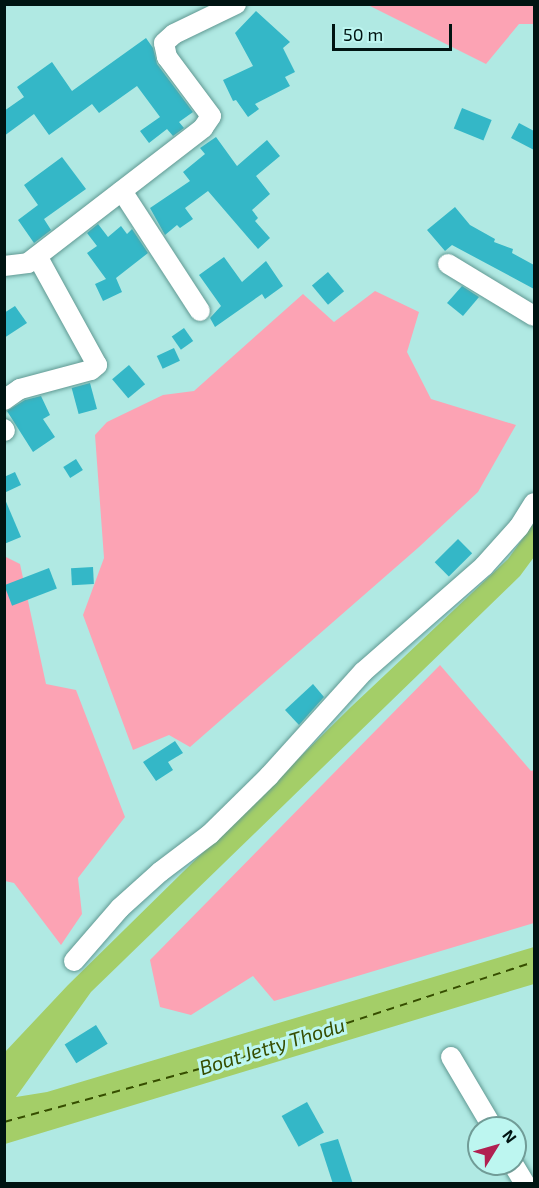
<!DOCTYPE html>
<html>
<head>
<meta charset="utf-8">
<style>
  body { margin:0 }
  #map { position:relative; width:539px; height:1188px; overflow:hidden; background:#b0e9e3; font-family:"Exo 2",sans-serif }
  div>[style] { position:absolute }
  .green>* { inset:0; background:#fca3b4 }
  .water>* { inset:0; background:#a4ce68 }
  .ferry>* { height:1.5px; margin-top:-0.75px; transform-origin:0; background:repeating-linear-gradient(90deg,#364e00 0 8px,transparent 0 14px) }
  .building>* { inset:0; background:#34b7c7; transform-origin:0 0 }
  .roads { filter:drop-shadow(0 0 2px #609892) drop-shadow(0 0 2px #609892) }
  .minor>* { height:20px; margin:-10px; padding:0 10px; transform-origin:10px; border-radius:10px; background:#fff }
  span { translate:-50% -50%; white-space:nowrap; text-align:center; line-height:1.15; -webkit-text-stroke:6px #bdf6f0; paint-order:stroke }
  .water-label { font-size:20px; color:#364e00; font-style:italic }
  .frame { position:absolute; inset:0; border:6px solid #001412; pointer-events:none }
  .north { position:absolute; left:467px; top:1116px; width:60px; height:60px; box-sizing:border-box; background:#bdf6f0; border:2px solid #719c97; border-radius:50%; rotate:53deg; font-size:16px; font-weight:700; line-height:24px; text-align:center; color:#001412 }
  .north::after { content:''; display:block; margin:auto; width:21px; height:27px; background:#b12051; clip-path:polygon(50% 0,100% 100%,50% 72%,0 100%) }
  .scale { position:absolute; left:332px; top:24px; width:120px; height:27px; box-sizing:border-box; border:3px solid #001412; border-top:0; padding-left:8px; font-size:18px; line-height:21px; white-space:nowrap; color:#001412; -webkit-text-stroke:4px #bdf6f0; paint-order:stroke }
</style>
</head>
<body>
<div id="map">
  <div class="green">
    <i style="clip-path:polygon(368px 5px,534px 5px,534px 24px,519px 24px,486px 64px)"></i>
    <i style="clip-path:polygon(375px 291px,419px 312px,407px 352px,431px 399px,516px 425px,478px 492px,419px 547px,190px 747px,169px 735px,133px 750px,83px 615px,104px 558px,95px 435px,107px 422px,163px 395px,194px 391px,303px 294px,334px 322px)"></i>
    <i style="clip-path:polygon(4px 556px,20px 564px,46px 684px,76px 690px,125px 817px,78px 878px,82px 914px,61px 945px,14px 883px,5px 881px)"></i>
    <i style="clip-path:polygon(440px 665px,531px 771px,534px 770px,534px 923px,274px 1001px,253px 976px,191px 1015px,160px 1007px,150px 960px)"></i>
  </div>
  <div class="water">
    <i style="clip-path:polygon(534px 523px,534px 557px,520px 576px,91px 992px,16px 1097px,47px 1092px,534px 947px,534px 984px,5px 1144px,5px 1052px,68px 985px,352px 706px,508px 559px)"></i>
  </div>
  <div class="ferry">
    <i style="left:4px;top:1122px;width:245px;rotate:-15.2deg"></i>
    <i style="left:240px;top:1058px;width:309px;rotate:-18.1deg"></i>
  </div>
  <div class="building">
    <i style="clip-path:polygon(256px 11px,290px 42px,283px 48px,295px 72px,285px 77px,290px 86px,255px 104px,259px 109px,248px 117px,236px 100px,233px 101px,223px 80px,253px 66px,235px 33px)"></i>
    <i style="clip-path:polygon(146px 38px,153px 48px,157px 64px,193px 112px,179px 122px,184px 128px,173px 136px,167px 129px,149px 143px,140px 131px,160px 117px,137px 86px,99px 113px,92px 104px,49px 135px,34px 114px,4px 136px,4px 111px,24px 97px,17px 87px,52px 62px,72px 91px)"></i>
    <i style="left:462px;top:108px;width:32px;height:22px;rotate:22deg"></i>
    <i style="clip-path:polygon(519px 123px,534px 131px,534px 150px,511px 138px)"></i>
    <i style="clip-path:polygon(216px 137px,237px 166px,267px 140px,280px 156px,256px 176px,270px 194px,252px 210px,258px 218px,255px 221px,270px 238px,258px 249px,208px 191px,185px 208px,193px 219px,180px 228px,177px 225px,165px 235px,150px 208px,190px 181px,183px 172px,205px 154px,200px 148px)"></i>
    <i style="clip-path:polygon(62px 157px,86px 189px,44px 219px,51px 230px,34px 243px,18px 220px,38px 205px,24px 185px)"></i>
    <i style="clip-path:polygon(455px 207px,470px 225px,495px 239px,494px 242px,513px 249px,512px 253px,534px 265px,534px 289px,452px 245px,445px 251px,427px 230px)"></i>
    <i style="clip-path:polygon(98px 224px,108px 237px,121px 226px,127px 234px,132px 229px,148px 253px,116px 278px,122px 292px,103px 301px,95px 284px,106px 279px,87px 253px,97px 246px,87px 233px)"></i>
    <i style="clip-path:polygon(224px 257px,242px 282px,266px 261px,283px 286px,265px 299px,262px 294px,215px 327px,210px 318px,221px 306px,199px 275px)"></i>
    <i style="left:328px;top:272px;width:25px;height:21px;rotate:50deg"></i>
    <i style="clip-path:polygon(462px 286px,479px 297px,463px 316px,447px 303px)"></i>
    <i style="clip-path:polygon(15px 306px,27px 323px,4px 338px,4px 313px)"></i>
    <i style="left:184px;top:328px;width:16px;height:15px;rotate:55deg"></i>
    <i style="left:174px;top:348px;width:14px;height:19px;rotate:65deg"></i>
    <i style="left:129px;top:365px;width:25px;height:22px;rotate:50deg"></i>
    <i style="left:90px;top:383px;width:27px;height:19px;rotate:75deg"></i>
    <i style="clip-path:polygon(41px 396px,50px 415px,43px 419px,55px 437px,33px 452px,7px 411px,25px 400px)"></i>
    <i style="left:76px;top:459px;width:13px;height:15px;rotate:58deg"></i>
    <i style="clip-path:polygon(15px 472px,21px 485px,4px 493px,4px 477px)"></i>
    <i style="clip-path:polygon(4px 497px,21px 537px,4px 544px)"></i>
    <i style="left:458px;top:539px;width:20px;height:33px;rotate:45deg"></i>
    <i style="left:93px;top:567px;width:17px;height:22px;rotate:87deg"></i>
    <i style="left:49px;top:568px;width:22px;height:48px;rotate:69deg"></i>
    <i style="clip-path:polygon(313px 684px,324px 697px,299px 725px,285px 710px)"></i>
    <i style="clip-path:polygon(175px 741px,183px 753px,168px 762px,173px 770px,156px 781px,143px 762px)"></i>
    <i style="left:96px;top:1025px;width:22px;height:37px;rotate:58deg"></i>
    <i style="left:307px;top:1102px;width:35px;height:29px;rotate:61deg"></i>
    <i style="clip-path:polygon(338px 1139px,353px 1184px,333px 1184px,320px 1144px)"></i>
  </div>
  <div class="roads">
    <div class="minor">
      <i style="left:122px;top:191px;width:143px;rotate:57deg"></i>
      <i style="left:448px;top:264px;width:100px;rotate:31.2deg"></i>
      <i style="left:4px;top:266px;width:24px;rotate:-7deg"></i>
      <i style="left:28px;top:263px;width:221px;rotate:-37.6deg"></i>
      <i style="left:203px;top:128px;width:14px;rotate:-56deg"></i>
      <i style="left:211px;top:116px;width:74px;rotate:-126.7deg"></i>
      <i style="left:167px;top:57px;width:14px;rotate:-102deg"></i>
      <i style="left:164px;top:43px;width:13px;rotate:-42deg"></i>
      <i style="left:174px;top:34px;width:69px;rotate:-25.8deg"></i>
      <i style="left:4px;top:400px;width:19px;rotate:-35deg"></i>
      <i style="left:20px;top:389px;width:73px;rotate:-15deg"></i>
      <i style="left:91px;top:370px;width:8px;rotate:-40deg"></i>
      <i style="left:97px;top:365px;width:124px;rotate:-118.8deg"></i>
      <i style="left:4px;top:429px;width:2px;rotate:63deg"></i>
      <i style="left:74px;top:961px;width:70px;rotate:-49deg"></i>
      <i style="left:120px;top:908px;width:54px;rotate:-42deg"></i>
      <i style="left:160px;top:872px;width:63px;rotate:-37.2deg"></i>
      <i style="left:210px;top:834px;width:83px;rotate:-44.5deg"></i>
      <i style="left:269px;top:776px;width:140px;rotate:-47.9deg"></i>
      <i style="left:363px;top:672px;width:161px;rotate:-41.2deg"></i>
      <i style="left:484px;top:566px;width:52px;rotate:-48.1deg"></i>
      <i style="left:519px;top:527px;width:28px;rotate:-58deg"></i>
      <i style="left:451px;top:1057px;width:82px;rotate:59.4deg"></i>
      <i style="left:513px;top:1164px;width:23px;rotate:59deg"></i>
    </div>
  </div>
  <div class="water-label">
    <span style="left:272px;top:1046px;rotate:-17deg">Boat Jetty Thodu</span>
  </div>
  <div class="frame"></div>
  <div class="north">N</div>
  <div class="scale">50 m</div>
</div>
</body>
</html>
